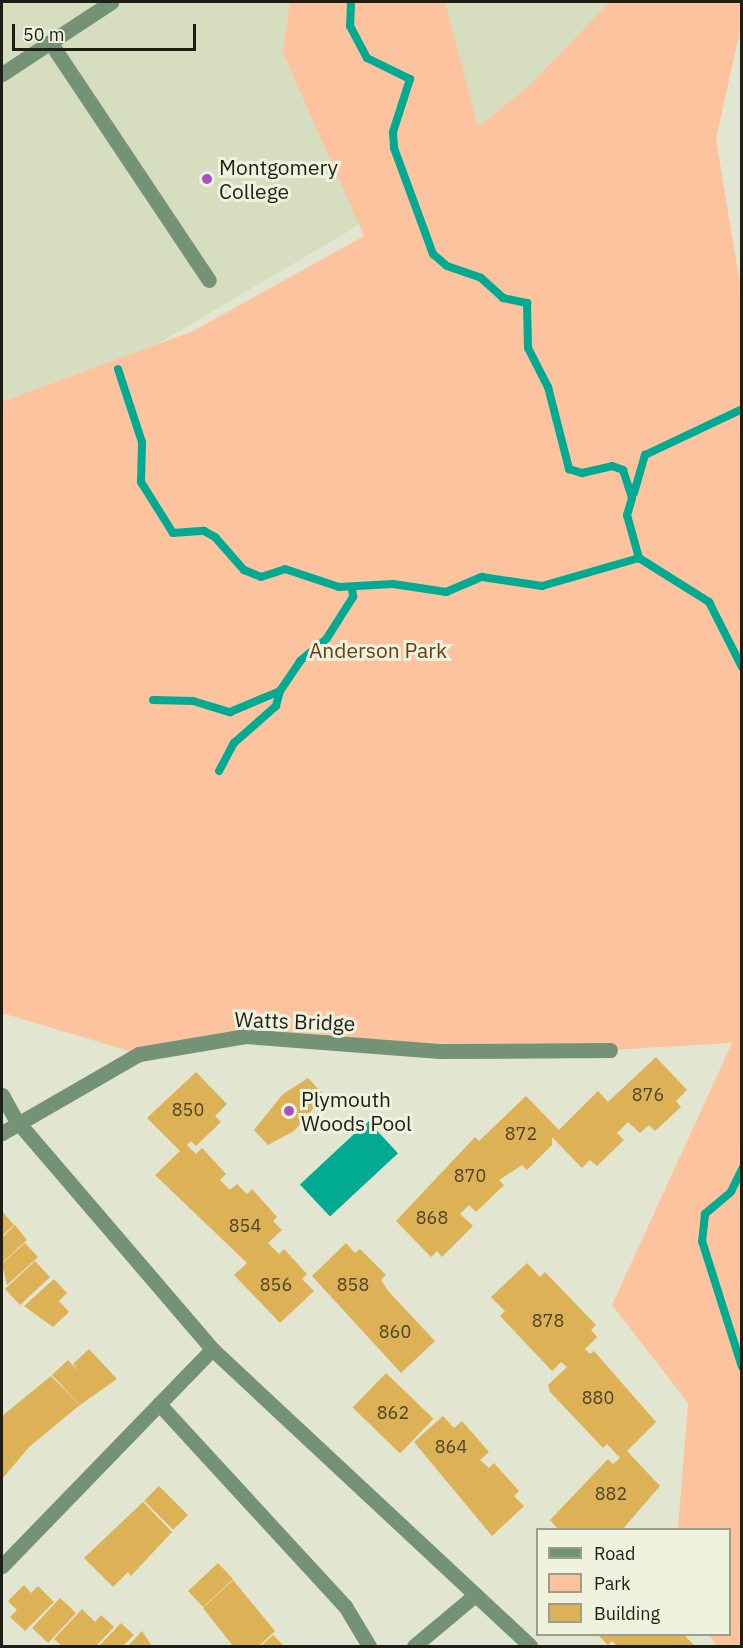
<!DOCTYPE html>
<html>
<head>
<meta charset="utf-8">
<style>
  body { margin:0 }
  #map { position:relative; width:743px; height:1648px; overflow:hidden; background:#e2e6d0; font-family:"IBM Plex Sans",sans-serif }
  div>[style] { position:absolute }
  .built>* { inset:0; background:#d7ddbf }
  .green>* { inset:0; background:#fdc39f }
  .water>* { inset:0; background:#01aa93; transform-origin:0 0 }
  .stream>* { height:8px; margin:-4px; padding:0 4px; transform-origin:4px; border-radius:4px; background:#01aa93 }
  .building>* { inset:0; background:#ddb256; transform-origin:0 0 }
  .service>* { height:15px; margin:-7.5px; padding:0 7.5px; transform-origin:7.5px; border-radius:7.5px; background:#749276 }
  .minor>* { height:15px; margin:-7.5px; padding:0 7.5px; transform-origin:7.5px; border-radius:7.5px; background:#749276 }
  .dots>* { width:16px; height:16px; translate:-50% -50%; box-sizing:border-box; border:3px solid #eff3dd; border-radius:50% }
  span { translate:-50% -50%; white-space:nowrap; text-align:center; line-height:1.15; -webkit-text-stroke:6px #eff3dd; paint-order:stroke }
  .number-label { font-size:18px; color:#4d4326 }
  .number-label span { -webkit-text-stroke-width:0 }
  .poi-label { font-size:21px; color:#1d1e16 }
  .left { translate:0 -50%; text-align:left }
  .park-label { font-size:21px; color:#703b14 }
  .street-label { font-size:21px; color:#1d1e16 }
  .frame { position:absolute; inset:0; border:3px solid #1d1e16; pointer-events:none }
  .legend { position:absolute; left:536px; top:1528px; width:195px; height:108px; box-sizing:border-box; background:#eff3dd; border:2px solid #9b9e8d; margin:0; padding:8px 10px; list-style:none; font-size:18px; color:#1d1e16 }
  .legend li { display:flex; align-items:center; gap:12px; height:30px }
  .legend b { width:30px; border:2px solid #9b9e8d }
  .scale { position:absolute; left:12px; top:24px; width:184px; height:27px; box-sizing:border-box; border:3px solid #1d1e16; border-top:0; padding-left:8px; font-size:18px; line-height:21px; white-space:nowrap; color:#1d1e16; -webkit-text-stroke:4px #eff3dd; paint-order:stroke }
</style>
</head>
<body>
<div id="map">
  <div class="built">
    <i style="clip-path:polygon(2px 2px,636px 2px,349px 231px,2px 435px)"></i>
  </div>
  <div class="green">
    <i style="clip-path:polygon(290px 2px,445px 2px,478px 127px,527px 88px,610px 2px,741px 2px,741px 26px,716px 139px,742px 296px,741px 1646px,716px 1646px,709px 1635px,730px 1634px,730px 1530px,678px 1529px,688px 1403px,612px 1305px,732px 1043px,610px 1050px,245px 1036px,139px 1054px,2px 1013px,2px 402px,193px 331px,364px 236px,283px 53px)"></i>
  </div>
  <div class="water">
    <i style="left:368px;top:1121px;width:44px;height:93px;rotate:47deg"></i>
  </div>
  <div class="stream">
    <i style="left:351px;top:2px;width:24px;rotate:92deg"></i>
    <i style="left:350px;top:26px;width:36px;rotate:62deg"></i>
    <i style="left:367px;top:58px;width:48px;rotate:26deg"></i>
    <i style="left:410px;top:79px;width:56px;rotate:107.8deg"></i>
    <i style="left:393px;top:132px;width:16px;rotate:86deg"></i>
    <i style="left:394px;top:148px;width:113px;rotate:69.8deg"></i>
    <i style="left:433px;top:254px;width:18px;rotate:41deg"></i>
    <i style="left:447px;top:266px;width:36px;rotate:19deg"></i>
    <i style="left:481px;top:278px;width:30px;rotate:42deg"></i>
    <i style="left:503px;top:298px;width:25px;rotate:12deg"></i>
    <i style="left:527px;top:303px;width:45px;rotate:88.7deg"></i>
    <i style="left:528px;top:348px;width:44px;rotate:62.9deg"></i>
    <i style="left:548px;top:387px;width:85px;rotate:75.6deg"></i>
    <i style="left:569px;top:469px;width:14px;rotate:17deg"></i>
    <i style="left:582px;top:473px;width:31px;rotate:-13deg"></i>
    <i style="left:612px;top:466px;width:12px;rotate:20deg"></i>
    <i style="left:623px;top:470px;width:29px;rotate:72deg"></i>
    <i style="left:632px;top:498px;width:18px;rotate:106deg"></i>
    <i style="left:627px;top:515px;width:45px;rotate:74.4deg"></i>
    <i style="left:639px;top:558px;width:83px;rotate:32.2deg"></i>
    <i style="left:709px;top:602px;width:73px;rotate:63.1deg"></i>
    <i style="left:118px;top:369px;width:77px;rotate:71.8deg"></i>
    <i style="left:142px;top:442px;width:40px;rotate:91.4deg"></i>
    <i style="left:141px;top:482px;width:60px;rotate:57.9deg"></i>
    <i style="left:173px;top:533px;width:31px;rotate:-4deg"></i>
    <i style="left:204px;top:531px;width:13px;rotate:29deg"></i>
    <i style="left:215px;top:537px;width:44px;rotate:48.7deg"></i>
    <i style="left:244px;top:570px;width:18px;rotate:22deg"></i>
    <i style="left:261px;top:577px;width:25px;rotate:-18deg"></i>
    <i style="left:285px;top:569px;width:57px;rotate:18.4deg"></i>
    <i style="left:339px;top:587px;width:54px;rotate:-3.2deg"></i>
    <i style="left:393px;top:584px;width:54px;rotate:8.6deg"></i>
    <i style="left:446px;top:592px;width:39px;rotate:-23deg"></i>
    <i style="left:482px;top:577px;width:61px;rotate:8.5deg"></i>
    <i style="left:542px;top:586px;width:101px;rotate:-16.1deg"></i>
    <i style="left:634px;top:493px;width:40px;rotate:-74deg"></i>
    <i style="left:645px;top:455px;width:105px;rotate:-25.3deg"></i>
    <i style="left:153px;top:700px;width:40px;rotate:1.4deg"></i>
    <i style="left:193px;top:701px;width:39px;rotate:17deg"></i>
    <i style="left:230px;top:712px;width:54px;rotate:-22.8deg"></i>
    <i style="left:280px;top:691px;width:36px;rotate:-56deg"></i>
    <i style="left:300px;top:661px;width:35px;rotate:-40deg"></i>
    <i style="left:327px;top:638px;width:49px;rotate:-57.6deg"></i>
    <i style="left:353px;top:597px;width:10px;rotate:-96deg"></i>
    <i style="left:219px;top:771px;width:32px;rotate:-62deg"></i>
    <i style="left:234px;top:743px;width:56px;rotate:-41.4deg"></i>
    <i style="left:276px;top:706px;width:16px;rotate:-75deg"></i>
    <i style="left:742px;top:1169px;width:25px;rotate:116deg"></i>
    <i style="left:731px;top:1192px;width:34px;rotate:140deg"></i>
    <i style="left:705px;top:1214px;width:27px;rotate:96deg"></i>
    <i style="left:702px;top:1241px;width:132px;rotate:72.4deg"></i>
  </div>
  <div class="building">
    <i style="clip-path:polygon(656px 1057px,687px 1090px,676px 1101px,681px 1107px,655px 1131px,649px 1125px,640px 1133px,628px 1122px,617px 1133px,624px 1140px,597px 1166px,590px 1160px,582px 1168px,552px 1137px,552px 1145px,527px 1170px,522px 1165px,499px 1180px,504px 1185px,476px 1212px,469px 1205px,460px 1214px,473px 1226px,442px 1257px,437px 1251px,431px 1257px,396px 1221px,475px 1137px,479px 1141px,526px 1096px,559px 1130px,598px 1091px,608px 1102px)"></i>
    <i style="clip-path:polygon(196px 1072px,227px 1104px,215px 1116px,221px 1122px,196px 1146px,191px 1141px,187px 1145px,196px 1154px,202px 1148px,226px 1174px,220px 1180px,230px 1190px,237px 1184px,247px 1194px,252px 1189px,277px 1217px,273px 1221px,282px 1230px,268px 1243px,279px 1254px,284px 1249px,307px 1274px,302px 1279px,314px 1291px,280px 1323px,234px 1275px,247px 1263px,155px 1175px,180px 1151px,147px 1118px)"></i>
    <i style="clip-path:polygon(308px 1078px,323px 1094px,317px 1104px,294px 1131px,268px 1145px,254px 1130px,283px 1094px)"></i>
    <i style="clip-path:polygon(2px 1211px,14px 1225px,2px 1236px)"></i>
    <i style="clip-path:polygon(15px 1225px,27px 1240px,2px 1263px,2px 1238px)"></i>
    <i style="clip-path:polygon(25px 1243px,38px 1257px,7px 1285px,2px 1264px)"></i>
    <i style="clip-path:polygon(346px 1243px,355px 1253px,360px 1249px,386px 1275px,381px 1280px,389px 1292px,435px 1341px,401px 1373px,312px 1276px)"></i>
    <i style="left:35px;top:1261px;width:22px;height:41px;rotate:47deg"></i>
    <i style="clip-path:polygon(527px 1263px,540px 1277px,545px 1272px,596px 1325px,591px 1330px,597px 1337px,585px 1349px,590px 1354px,594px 1351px,656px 1422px,627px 1451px,660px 1486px,622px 1530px,559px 1530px,550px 1520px,608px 1459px,613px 1464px,620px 1458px,607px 1444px,603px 1448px,550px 1392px,548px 1385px,567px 1367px,561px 1362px,552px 1371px,500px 1316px,505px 1311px,491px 1297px)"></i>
    <i style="clip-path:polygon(54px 1279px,67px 1293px,59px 1301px,69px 1312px,53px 1327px,24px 1306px)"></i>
    <i style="clip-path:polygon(89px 1349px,117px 1379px,80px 1405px,52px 1375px,68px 1360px,79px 1372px,73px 1364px)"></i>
    <i style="left:386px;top:1373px;width:66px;height:48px;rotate:44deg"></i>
    <i style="clip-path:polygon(51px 1376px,80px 1405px,29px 1447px,3px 1478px,2px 1416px)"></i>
    <i style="clip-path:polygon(443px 1416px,454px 1428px,462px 1421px,489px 1452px,480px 1460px,489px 1468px,494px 1463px,519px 1491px,514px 1496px,524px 1506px,492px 1536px,414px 1442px)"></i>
    <i style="left:159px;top:1486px;width:41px;height:21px;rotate:45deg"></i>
    <i style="clip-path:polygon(143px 1502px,172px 1532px,131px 1576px,128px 1572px,113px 1587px,84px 1558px)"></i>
    <i style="left:218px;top:1563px;width:22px;height:41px;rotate:47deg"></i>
    <i style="clip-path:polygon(233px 1580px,275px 1631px,259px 1646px,233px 1646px,203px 1608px)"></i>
    <i style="clip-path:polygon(24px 1585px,31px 1593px,38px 1586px,54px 1602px,25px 1631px,10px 1617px,17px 1610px,8px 1601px)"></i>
    <i style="left:60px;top:1598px;width:22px;height:41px;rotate:43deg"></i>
    <i style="clip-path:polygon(82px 1609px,95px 1622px,101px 1615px,114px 1627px,96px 1646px,62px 1646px,54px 1639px)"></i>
    <i style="clip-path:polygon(121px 1623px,134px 1635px,123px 1646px,99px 1646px)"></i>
    <i style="clip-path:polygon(142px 1631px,152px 1646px,128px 1646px)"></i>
    <i style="clip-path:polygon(597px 1634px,683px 1634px,695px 1646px,617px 1646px,612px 1641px,608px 1645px)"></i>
    <i style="clip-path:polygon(273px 1635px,284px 1646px,261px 1646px)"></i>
  </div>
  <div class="service">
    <i style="left:50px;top:42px;width:286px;rotate:56.3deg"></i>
    <i style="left:2px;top:1095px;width:29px;rotate:61deg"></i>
    <i style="left:16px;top:1120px;width:301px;rotate:49.4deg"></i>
    <i style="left:212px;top:1349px;width:435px;rotate:43deg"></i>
    <i style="left:159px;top:1404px;width:275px;rotate:47.4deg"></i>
    <i style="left:345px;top:1606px;width:47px;rotate:59deg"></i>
    <i style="left:2px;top:1566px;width:302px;rotate:-45.9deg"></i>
    <i style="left:414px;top:1646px;width:80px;rotate:-39.9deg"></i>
  </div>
  <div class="minor">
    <i style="left:2px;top:74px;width:131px;rotate:-33.4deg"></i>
    <i style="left:2px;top:1133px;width:158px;rotate:-30deg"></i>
    <i style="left:139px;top:1054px;width:108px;rotate:-9.6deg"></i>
    <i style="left:245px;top:1036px;width:195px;rotate:4.4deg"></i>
    <i style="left:439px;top:1051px;width:171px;rotate:-0.3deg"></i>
  </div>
  <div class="dots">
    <i style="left:207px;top:179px;background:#a853c1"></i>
    <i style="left:289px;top:1111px;background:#a853c1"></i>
  </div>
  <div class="number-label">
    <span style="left:648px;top:1095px">876</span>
    <span style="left:188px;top:1110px">850</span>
    <span style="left:521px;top:1134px">872</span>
    <span style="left:470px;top:1176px">870</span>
    <span style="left:432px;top:1218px">868</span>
    <span style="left:245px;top:1226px">854</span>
    <span style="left:276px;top:1285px">856</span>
    <span style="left:353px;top:1285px">858</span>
    <span style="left:548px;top:1321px">878</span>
    <span style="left:395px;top:1332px">860</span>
    <span style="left:598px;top:1398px">880</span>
    <span style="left:393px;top:1413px">862</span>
    <span style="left:451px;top:1447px">864</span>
    <span style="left:611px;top:1494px">882</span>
  </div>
  <div class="poi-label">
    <span class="left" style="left:219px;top:179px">Montgomery<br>College</span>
    <span class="left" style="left:301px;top:1111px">Plymouth<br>Woods Pool</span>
  </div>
  <div class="park-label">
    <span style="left:378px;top:650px">Anderson Park</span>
  </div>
  <div class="street-label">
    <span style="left:295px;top:1021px;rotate:2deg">Watts Bridge</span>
  </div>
  <div class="frame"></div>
  <ul class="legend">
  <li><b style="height:8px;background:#749276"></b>Road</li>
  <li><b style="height:16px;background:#fdc39f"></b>Park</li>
  <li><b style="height:16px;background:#ddb256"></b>Building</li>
  </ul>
  <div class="scale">50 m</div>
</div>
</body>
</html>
